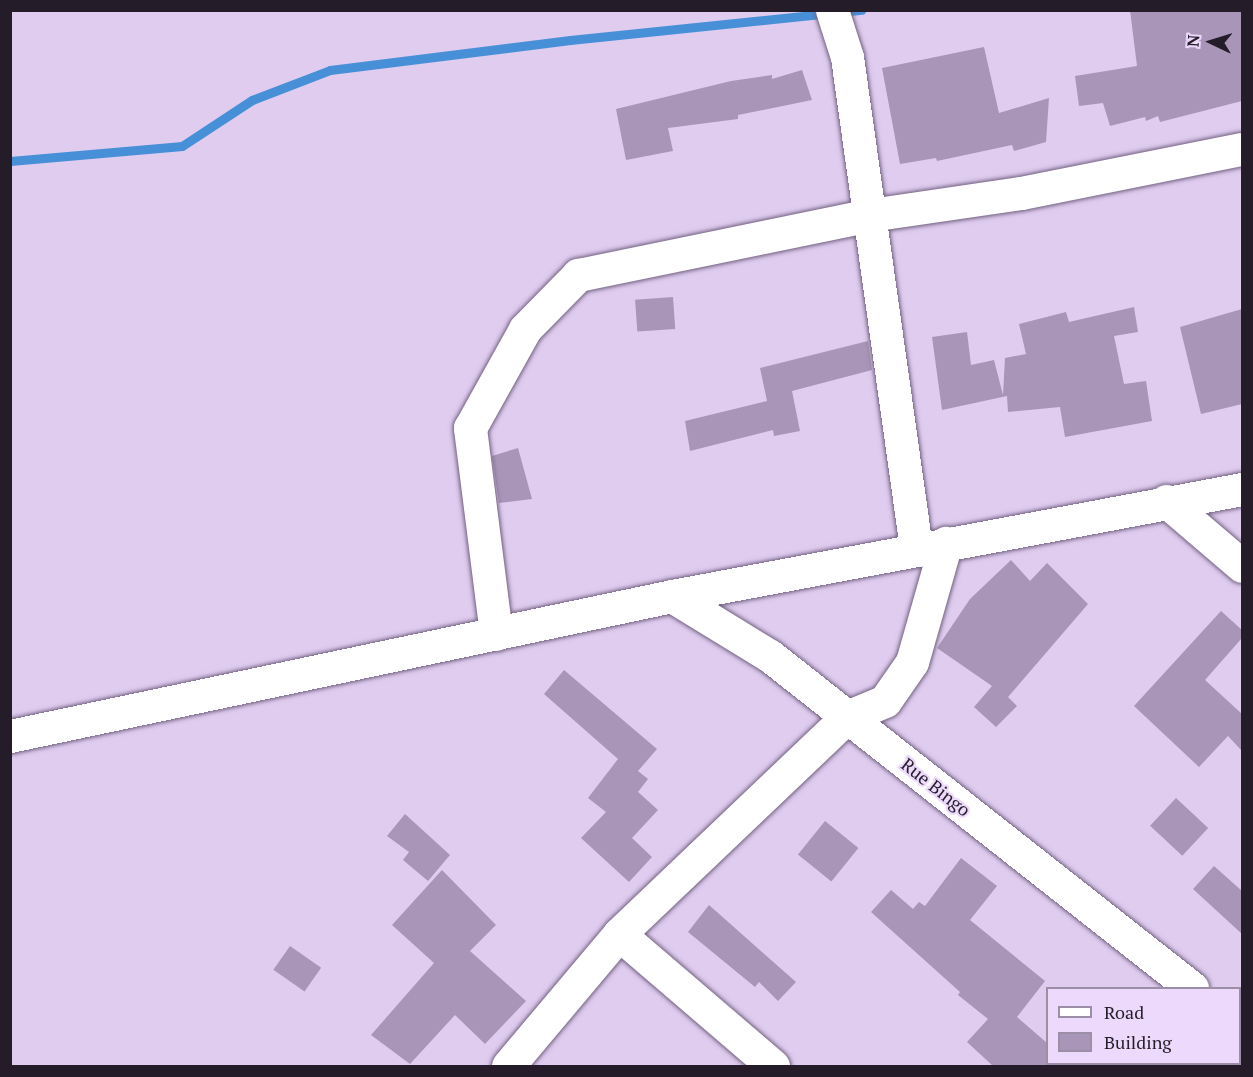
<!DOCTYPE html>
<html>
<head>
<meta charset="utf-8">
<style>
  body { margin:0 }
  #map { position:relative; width:1253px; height:1077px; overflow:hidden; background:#dfccef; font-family:"PT Serif",serif }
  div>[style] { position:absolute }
  .stream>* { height:9px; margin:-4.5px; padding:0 4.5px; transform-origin:4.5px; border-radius:4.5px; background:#4790d8 }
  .building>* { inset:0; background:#a895b7; transform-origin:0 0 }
  .roads { filter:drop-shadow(0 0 2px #726180) drop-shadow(0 0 2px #726180) }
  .street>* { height:33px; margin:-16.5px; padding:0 16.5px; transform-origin:16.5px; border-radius:16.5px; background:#fff }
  span { translate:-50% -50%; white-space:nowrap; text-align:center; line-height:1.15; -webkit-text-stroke:4.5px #edd9fc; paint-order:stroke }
  .street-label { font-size:18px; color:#241d29 }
  .frame { position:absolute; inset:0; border:12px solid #241d29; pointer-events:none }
  .legend { position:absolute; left:1046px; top:987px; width:195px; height:78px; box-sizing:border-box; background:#edd9fc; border:2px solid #9d8ea8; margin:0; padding:8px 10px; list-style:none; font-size:18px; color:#241d29 }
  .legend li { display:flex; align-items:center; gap:12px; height:30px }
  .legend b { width:30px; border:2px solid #9d8ea8 }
  .north { position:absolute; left:1181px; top:12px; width:60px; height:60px; -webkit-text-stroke:4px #edd9fc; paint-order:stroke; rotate:274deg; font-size:16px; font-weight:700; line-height:24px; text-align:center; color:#241d29 }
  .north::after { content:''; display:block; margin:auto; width:21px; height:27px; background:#241d29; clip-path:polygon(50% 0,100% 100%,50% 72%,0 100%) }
</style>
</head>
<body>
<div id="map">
  <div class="stream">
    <i style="left:10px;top:161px;width:173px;rotate:-5deg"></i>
    <i style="left:182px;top:146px;width:84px;rotate:-33.3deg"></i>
    <i style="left:252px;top:100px;width:84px;rotate:-21deg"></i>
    <i style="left:330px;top:70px;width:242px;rotate:-7.1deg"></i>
    <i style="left:570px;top:40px;width:293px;rotate:-5.9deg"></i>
  </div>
  <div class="building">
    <i style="clip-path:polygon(1130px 10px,1242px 10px,1242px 101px,1160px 122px,1158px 116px,1146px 121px,1145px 117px,1110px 126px,1103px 103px,1079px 106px,1075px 76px,1137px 66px)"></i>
    <i style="clip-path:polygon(984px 47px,999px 113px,1049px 98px,1046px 142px,1014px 151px,1012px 145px,937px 161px,936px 158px,900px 164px,882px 68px)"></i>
    <i style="clip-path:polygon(802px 70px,812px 100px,738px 115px,738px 119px,668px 128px,673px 151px,626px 160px,616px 109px,731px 81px,772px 75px,772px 79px)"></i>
    <i style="left:673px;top:297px;width:32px;height:38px;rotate:86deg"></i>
    <i style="clip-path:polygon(1134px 307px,1138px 332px,1114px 336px,1124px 384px,1146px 381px,1152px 421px,1065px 437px,1060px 407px,1008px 412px,1007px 396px,942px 410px,932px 337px,967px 332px,971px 365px,994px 360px,1003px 395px,1005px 358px,1026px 354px,1019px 324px,1066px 312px,1069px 322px)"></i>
    <i style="clip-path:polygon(1242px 309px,1242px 404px,1201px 414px,1180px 327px)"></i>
    <i style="clip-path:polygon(868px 341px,872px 370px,792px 391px,800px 431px,774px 436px,773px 430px,690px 451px,685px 421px,767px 401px,760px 368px)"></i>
    <i style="clip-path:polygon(518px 448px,532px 499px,499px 503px,492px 456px)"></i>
    <i style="clip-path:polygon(1011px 560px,1030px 581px,1047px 563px,1088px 604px,1008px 697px,1017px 706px,996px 727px,974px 707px,992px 686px,937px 648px,970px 599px)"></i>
    <i style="clip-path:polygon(1221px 611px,1242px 630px,1242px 638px,1205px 680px,1242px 714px,1242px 751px,1228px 736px,1199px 767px,1134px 706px)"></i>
    <i style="clip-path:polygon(564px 670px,657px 749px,638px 771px,648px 779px,638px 792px,658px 810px,632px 838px,652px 857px,629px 882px,581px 838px,606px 812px,588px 798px,618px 759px,544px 694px)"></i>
    <i style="left:1176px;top:798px;width:44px;height:38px;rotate:43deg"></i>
    <i style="clip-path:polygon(405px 814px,450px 855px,428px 881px,403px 860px,409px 852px,387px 836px)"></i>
    <i style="left:825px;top:821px;width:43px;height:43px;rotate:39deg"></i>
    <i style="clip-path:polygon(961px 858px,997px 886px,970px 920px,1045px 981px,1017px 1017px,1047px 1043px,1047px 1066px,993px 1066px,967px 1042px,988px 1019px,958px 995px,960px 992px,871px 912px,891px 890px,913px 909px,919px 902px,925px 906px)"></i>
    <i style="clip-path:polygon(1214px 866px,1242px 891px,1242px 934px,1193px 889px)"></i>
    <i style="clip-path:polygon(442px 870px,496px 925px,470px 951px,526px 1001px,485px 1044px,455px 1015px,410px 1064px,371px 1035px,434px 963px,392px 925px)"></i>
    <i style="clip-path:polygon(709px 905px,796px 982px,778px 1001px,759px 982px,755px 987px,688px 932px)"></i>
    <i style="left:290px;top:946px;width:38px;height:29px;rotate:35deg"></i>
  </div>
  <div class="roads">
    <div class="street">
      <i style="left:832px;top:10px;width:49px;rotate:72.3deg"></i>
      <i style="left:847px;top:57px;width:498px;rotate:82deg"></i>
      <i style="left:1166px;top:501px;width:100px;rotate:40.5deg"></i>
      <i style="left:672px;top:596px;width:115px;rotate:31.5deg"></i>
      <i style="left:770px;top:656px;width:537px;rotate:38.19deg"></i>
      <i style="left:496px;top:634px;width:208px;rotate:-97.2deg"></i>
      <i style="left:470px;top:428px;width:113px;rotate:-60.9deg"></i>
      <i style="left:525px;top:329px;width:76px;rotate:-45.5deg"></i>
      <i style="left:578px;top:275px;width:298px;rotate:-11.6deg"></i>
      <i style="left:870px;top:215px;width:153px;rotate:-8.3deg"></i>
      <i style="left:1021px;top:193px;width:225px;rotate:-11.3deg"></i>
      <i style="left:10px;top:736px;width:677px;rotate:-11.94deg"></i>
      <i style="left:672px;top:596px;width:580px;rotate:-10.63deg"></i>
      <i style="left:619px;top:934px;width:203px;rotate:40.6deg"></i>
      <i style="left:1240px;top:1026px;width:3px;rotate:45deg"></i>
      <i style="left:508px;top:1066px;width:172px;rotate:-49.9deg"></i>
      <i style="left:619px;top:934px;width:315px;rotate:-43.6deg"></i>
      <i style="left:847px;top:717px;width:41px;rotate:-22.8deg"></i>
      <i style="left:885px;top:701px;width:47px;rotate:-55.3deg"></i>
      <i style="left:912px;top:662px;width:124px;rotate:-74.1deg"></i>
    </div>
  </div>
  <div class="street-label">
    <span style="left:936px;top:787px;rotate:38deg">Rue Bingo</span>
  </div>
  <div class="frame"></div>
  <ul class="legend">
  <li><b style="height:8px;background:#fff"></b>Road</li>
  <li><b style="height:16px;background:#a895b7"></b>Building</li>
  </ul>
  <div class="north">N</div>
</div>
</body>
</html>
